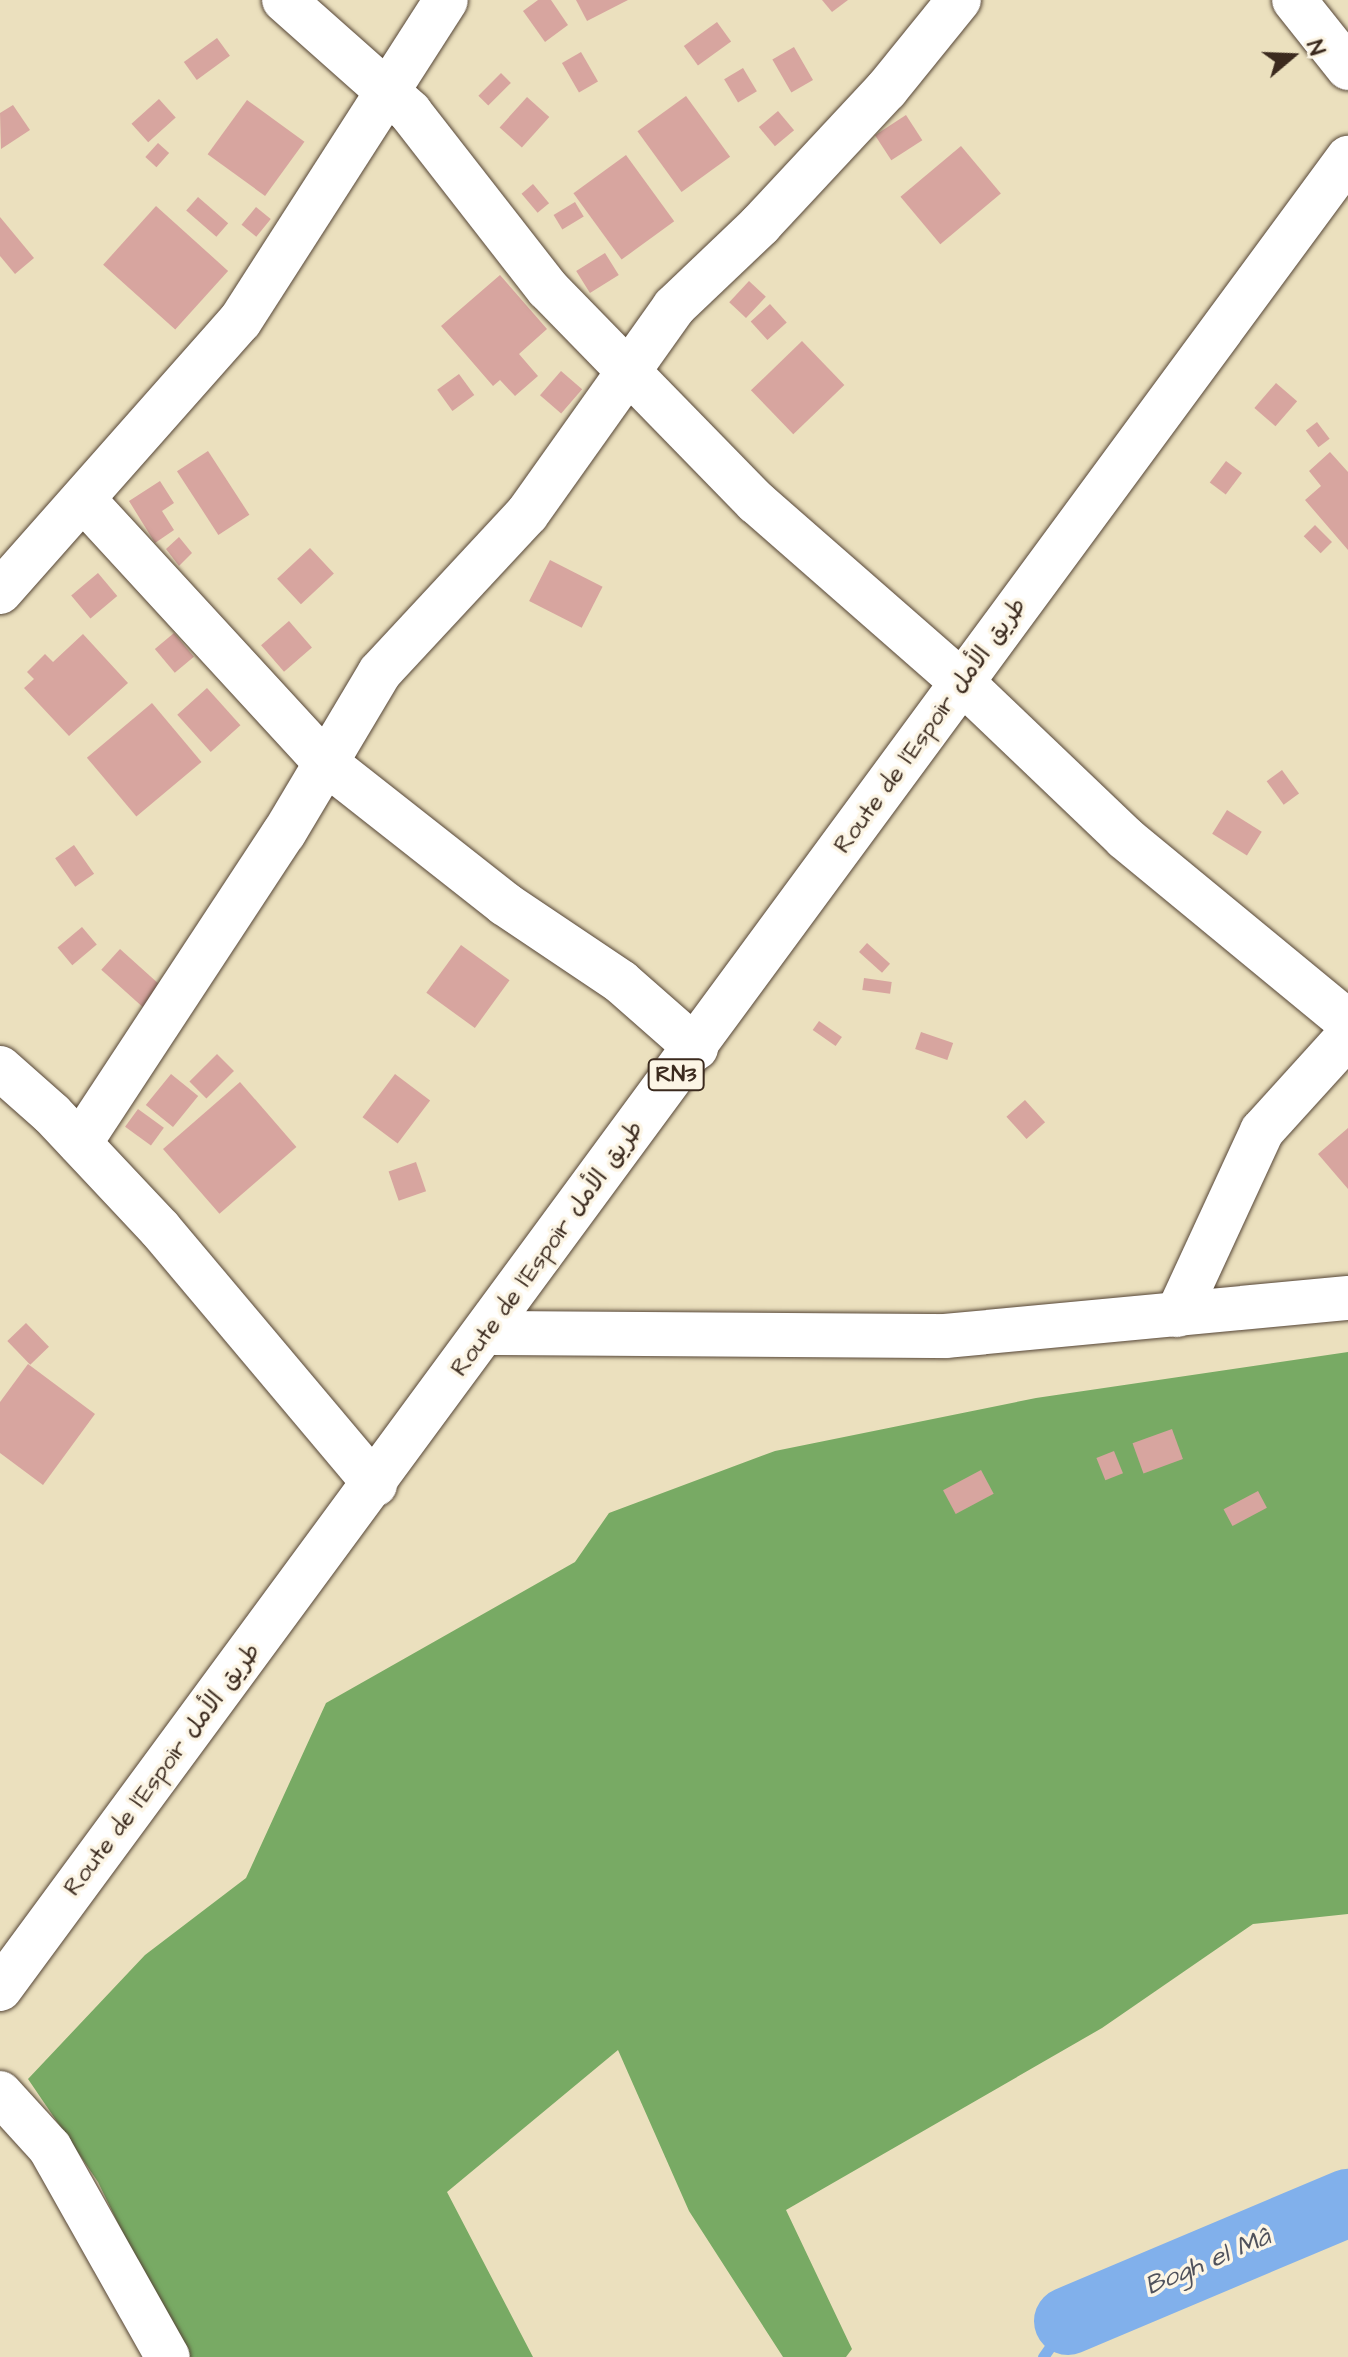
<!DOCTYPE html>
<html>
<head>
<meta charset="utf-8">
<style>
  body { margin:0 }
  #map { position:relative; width:1348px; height:2357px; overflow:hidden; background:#ebe0be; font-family:"Architects Daughter","Playpen Sans Arabic",sans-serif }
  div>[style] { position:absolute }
  .forest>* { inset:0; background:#78aa64 }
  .stream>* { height:11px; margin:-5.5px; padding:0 5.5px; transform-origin:5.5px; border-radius:5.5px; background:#81b0eb }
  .river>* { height:68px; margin:-34px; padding:0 34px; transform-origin:34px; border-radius:34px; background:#81b0eb }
  .building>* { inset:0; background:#d7a59f; transform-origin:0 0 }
  .roads { filter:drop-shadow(0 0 2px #554536) drop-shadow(0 0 2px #554536) }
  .minor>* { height:44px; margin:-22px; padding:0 22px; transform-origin:22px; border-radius:22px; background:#fff }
  .highway>* { height:44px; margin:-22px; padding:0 22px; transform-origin:22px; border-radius:22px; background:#fff }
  span { translate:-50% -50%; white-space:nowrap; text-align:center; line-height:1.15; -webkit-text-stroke:7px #fcf5e5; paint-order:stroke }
  .shield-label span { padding:2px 6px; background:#fcf5e5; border:2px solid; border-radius:6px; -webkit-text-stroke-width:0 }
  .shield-label { font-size:22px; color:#3b2a1e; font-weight:700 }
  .street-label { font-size:24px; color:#3b2a1e }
  .water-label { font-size:26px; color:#50525c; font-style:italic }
  .north { position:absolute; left:1252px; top:16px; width:80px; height:80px; -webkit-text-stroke:6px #fcf5e5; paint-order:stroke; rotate:71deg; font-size:22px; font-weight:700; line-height:32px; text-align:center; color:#3b2a1e }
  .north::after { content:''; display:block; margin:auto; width:28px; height:36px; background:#3b2a1e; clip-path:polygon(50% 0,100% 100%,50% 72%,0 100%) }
</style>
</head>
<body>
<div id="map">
  <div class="forest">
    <i style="clip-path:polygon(1348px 1352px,1348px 1914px,1253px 1924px,1102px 2028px,786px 2210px,852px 2349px,846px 2357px,783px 2357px,689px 2211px,618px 2050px,447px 2192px,533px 2357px,183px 2357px,98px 2182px,28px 2079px,145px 1955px,246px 1878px,326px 1703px,575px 1562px,609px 1513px,775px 1451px,1036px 1398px)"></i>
  </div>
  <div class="stream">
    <i style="left:1043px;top:2357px;width:44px;rotate:-55.2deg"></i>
  </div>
  <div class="river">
    <i style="left:1068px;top:2321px;width:304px;rotate:-22.9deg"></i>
  </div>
  <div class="building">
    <i style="clip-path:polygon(538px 0,551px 0,568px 25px,545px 42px,523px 11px)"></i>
    <i style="clip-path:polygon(576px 0,628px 0,587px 21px)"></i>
    <i style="clip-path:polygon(822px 0,848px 0,832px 12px)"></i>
    <i style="left:717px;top:22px;width:24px;height:41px;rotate:54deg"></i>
    <i style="left:217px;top:38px;width:22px;height:41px;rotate:54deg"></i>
    <i style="left:794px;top:47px;width:38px;height:25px;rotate:60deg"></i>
    <i style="left:581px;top:52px;width:34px;height:22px;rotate:60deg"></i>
    <i style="left:743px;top:68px;width:27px;height:22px;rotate:59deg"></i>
    <i style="left:501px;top:73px;width:14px;height:32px;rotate:45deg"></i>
    <i style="left:686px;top:96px;width:75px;height:60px;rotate:54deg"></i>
    <i style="left:527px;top:97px;width:30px;height:41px;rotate:42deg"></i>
    <i style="left:159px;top:99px;width:25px;height:37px;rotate:48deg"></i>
    <i style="left:247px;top:100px;width:71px;height:67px;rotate:36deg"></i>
    <i style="clip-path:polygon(13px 105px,30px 130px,1px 149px,0 113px)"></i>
    <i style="left:778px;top:111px;width:25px;height:25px;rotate:50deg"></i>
    <i style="left:906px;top:115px;width:30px;height:37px;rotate:57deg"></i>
    <i style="left:158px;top:143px;width:15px;height:19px;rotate:42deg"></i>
    <i style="left:961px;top:146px;width:62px;height:79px;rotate:50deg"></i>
    <i style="left:626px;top:155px;width:82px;height:65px;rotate:54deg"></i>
    <i style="left:533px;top:184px;width:25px;height:15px;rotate:50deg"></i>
    <i style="left:198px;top:197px;width:40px;height:18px;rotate:41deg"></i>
    <i style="left:575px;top:202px;width:17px;height:25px;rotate:59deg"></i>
    <i style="left:156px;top:206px;width:97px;height:79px;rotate:42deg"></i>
    <i style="left:256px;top:207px;width:19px;height:23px;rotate:39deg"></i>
    <i style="clip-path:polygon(0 217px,34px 258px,15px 274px,0 256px)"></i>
    <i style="left:605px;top:253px;width:26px;height:34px;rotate:58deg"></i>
    <i style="clip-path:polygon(500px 275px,547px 329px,519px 354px,538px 376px,515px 396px,500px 380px,493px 386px,441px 326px)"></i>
    <i style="left:749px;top:281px;width:23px;height:29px;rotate:43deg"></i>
    <i style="left:770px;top:304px;width:25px;height:26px;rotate:48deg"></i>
    <i style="left:802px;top:341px;width:61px;height:71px;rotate:46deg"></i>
    <i style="left:561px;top:371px;width:28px;height:32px;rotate:41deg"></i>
    <i style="left:459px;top:374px;width:26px;height:27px;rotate:54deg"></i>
    <i style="left:1276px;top:383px;width:28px;height:33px;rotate:41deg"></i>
    <i style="left:1317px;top:422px;width:21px;height:14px;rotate:53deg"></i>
    <i style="left:208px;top:451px;width:76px;height:37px;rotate:57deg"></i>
    <i style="clip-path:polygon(1330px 452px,1348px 472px,1348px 550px,1305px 500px,1321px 486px,1309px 471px)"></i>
    <i style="left:1226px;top:461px;width:20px;height:27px;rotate:37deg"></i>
    <i style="clip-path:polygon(160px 481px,174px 503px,162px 511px,174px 530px,155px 543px,129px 501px)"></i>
    <i style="left:1315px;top:525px;width:24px;height:16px;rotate:45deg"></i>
    <i style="clip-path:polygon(179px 537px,192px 553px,179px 566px,166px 549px)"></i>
    <i style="left:310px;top:548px;width:35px;height:45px;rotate:47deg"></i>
    <i style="left:550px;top:560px;width:59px;height:46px;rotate:27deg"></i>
    <i style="left:98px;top:573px;width:30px;height:35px;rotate:50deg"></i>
    <i style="left:289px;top:621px;width:35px;height:37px;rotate:49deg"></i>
    <i style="left:174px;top:633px;width:31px;height:25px;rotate:50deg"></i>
    <i style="clip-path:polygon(83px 634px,128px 683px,69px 736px,24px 688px,34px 679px,27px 672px,45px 654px,53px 662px)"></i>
    <i style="left:207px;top:688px;width:50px;height:40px;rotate:48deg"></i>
    <i style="left:152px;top:703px;width:77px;height:85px;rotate:50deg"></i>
    <i style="left:1282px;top:770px;width:29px;height:19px;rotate:54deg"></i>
    <i style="left:1227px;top:810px;width:41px;height:28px;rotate:32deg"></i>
    <i style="left:74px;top:845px;width:35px;height:23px;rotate:55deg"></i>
    <i style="left:82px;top:927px;width:23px;height:32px;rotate:50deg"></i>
    <i style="left:867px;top:943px;width:31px;height:12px;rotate:42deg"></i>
    <i style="left:461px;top:945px;width:60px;height:59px;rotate:36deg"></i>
    <i style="left:120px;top:949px;width:58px;height:28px;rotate:42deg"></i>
    <i style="left:864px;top:978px;width:28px;height:12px;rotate:8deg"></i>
    <i style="left:819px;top:1021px;width:28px;height:11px;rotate:35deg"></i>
    <i style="left:921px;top:1032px;width:34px;height:18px;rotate:19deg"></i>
    <i style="left:217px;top:1054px;width:24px;height:39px;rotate:45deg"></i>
    <i style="left:171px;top:1074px;width:35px;height:40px;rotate:39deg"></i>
    <i style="left:395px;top:1074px;width:44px;height:54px;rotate:37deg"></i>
    <i style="left:240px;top:1082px;width:86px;height:102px;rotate:49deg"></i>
    <i style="left:1025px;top:1100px;width:30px;height:25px;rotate:48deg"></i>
    <i style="left:138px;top:1109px;width:32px;height:22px;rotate:36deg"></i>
    <i style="clip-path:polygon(1348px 1128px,1348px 1189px,1318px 1154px)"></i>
    <i style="left:416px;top:1162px;width:31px;height:29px;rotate:71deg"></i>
    <i style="left:26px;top:1323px;width:33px;height:26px;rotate:46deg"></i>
    <i style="clip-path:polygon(28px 1364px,95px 1414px,43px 1485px,0 1453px,0 1402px)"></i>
    <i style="left:1172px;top:1429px;width:32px;height:42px;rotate:70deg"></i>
    <i style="left:1114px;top:1451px;width:24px;height:19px;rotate:68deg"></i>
    <i style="left:981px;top:1470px;width:27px;height:43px;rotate:62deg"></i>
    <i style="left:1258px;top:1491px;width:19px;height:39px;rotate:62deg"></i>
  </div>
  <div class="roads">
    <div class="minor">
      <i style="left:284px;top:0;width:169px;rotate:41.6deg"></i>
      <i style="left:410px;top:112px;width:224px;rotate:52.1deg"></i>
      <i style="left:548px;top:289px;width:298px;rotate:45.7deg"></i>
      <i style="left:756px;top:502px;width:275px;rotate:41.2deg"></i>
      <i style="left:963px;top:683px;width:224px;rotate:43.7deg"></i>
      <i style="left:1125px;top:838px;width:289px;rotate:39.5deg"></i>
      <i style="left:1294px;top:0;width:87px;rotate:51.5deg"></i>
      <i style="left:83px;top:499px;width:359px;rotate:47.4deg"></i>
      <i style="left:326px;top:763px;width:228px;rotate:38.2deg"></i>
      <i style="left:505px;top:904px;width:140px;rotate:33.9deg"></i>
      <i style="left:621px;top:982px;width:100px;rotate:41.3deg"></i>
      <i style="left:0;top:592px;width:362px;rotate:-48.5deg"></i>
      <i style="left:240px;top:321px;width:381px;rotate:-57.3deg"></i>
      <i style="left:0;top:1068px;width:69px;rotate:41.5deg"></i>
      <i style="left:52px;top:1114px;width:158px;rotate:46.8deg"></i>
      <i style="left:160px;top:1229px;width:334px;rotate:49.9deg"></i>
      <i style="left:80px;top:1143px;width:371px;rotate:-56.7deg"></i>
      <i style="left:284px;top:833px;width:187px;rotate:-59.2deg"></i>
      <i style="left:380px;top:672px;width:216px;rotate:-47.1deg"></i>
      <i style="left:527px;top:514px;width:254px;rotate:-54.6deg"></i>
      <i style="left:674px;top:307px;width:119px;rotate:-43.6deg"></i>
      <i style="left:760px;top:225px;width:185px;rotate:-47deg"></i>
      <i style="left:886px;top:90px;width:116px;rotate:-51deg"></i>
      <i style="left:1177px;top:1315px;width:203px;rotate:-65.2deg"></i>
      <i style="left:1262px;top:1131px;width:128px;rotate:-47.8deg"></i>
      <i style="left:486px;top:1333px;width:459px;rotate:0.4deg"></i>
      <i style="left:945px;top:1336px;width:405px;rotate:-5.4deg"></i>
      <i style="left:0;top:2093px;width:74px;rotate:47.7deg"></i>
      <i style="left:50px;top:2148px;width:240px;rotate:60.6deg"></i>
    </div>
    <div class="highway">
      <i style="left:0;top:1989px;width:2274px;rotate:-53.64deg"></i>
    </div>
  </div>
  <div class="shield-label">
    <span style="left:676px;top:1075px">RN3</span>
  </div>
  <div class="street-label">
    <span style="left:931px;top:726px;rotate:-54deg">Route de l’Espoir طريق الأمل</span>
    <span style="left:548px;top:1249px;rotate:-54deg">Route de l’Espoir طريق الأمل</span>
    <span style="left:163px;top:1770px;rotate:-53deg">Route de l’Espoir طريق الأمل</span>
  </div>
  <div class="water-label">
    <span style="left:1208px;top:2262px;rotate:-23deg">Bogh el Mâ</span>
  </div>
  <div class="north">N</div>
</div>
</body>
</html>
